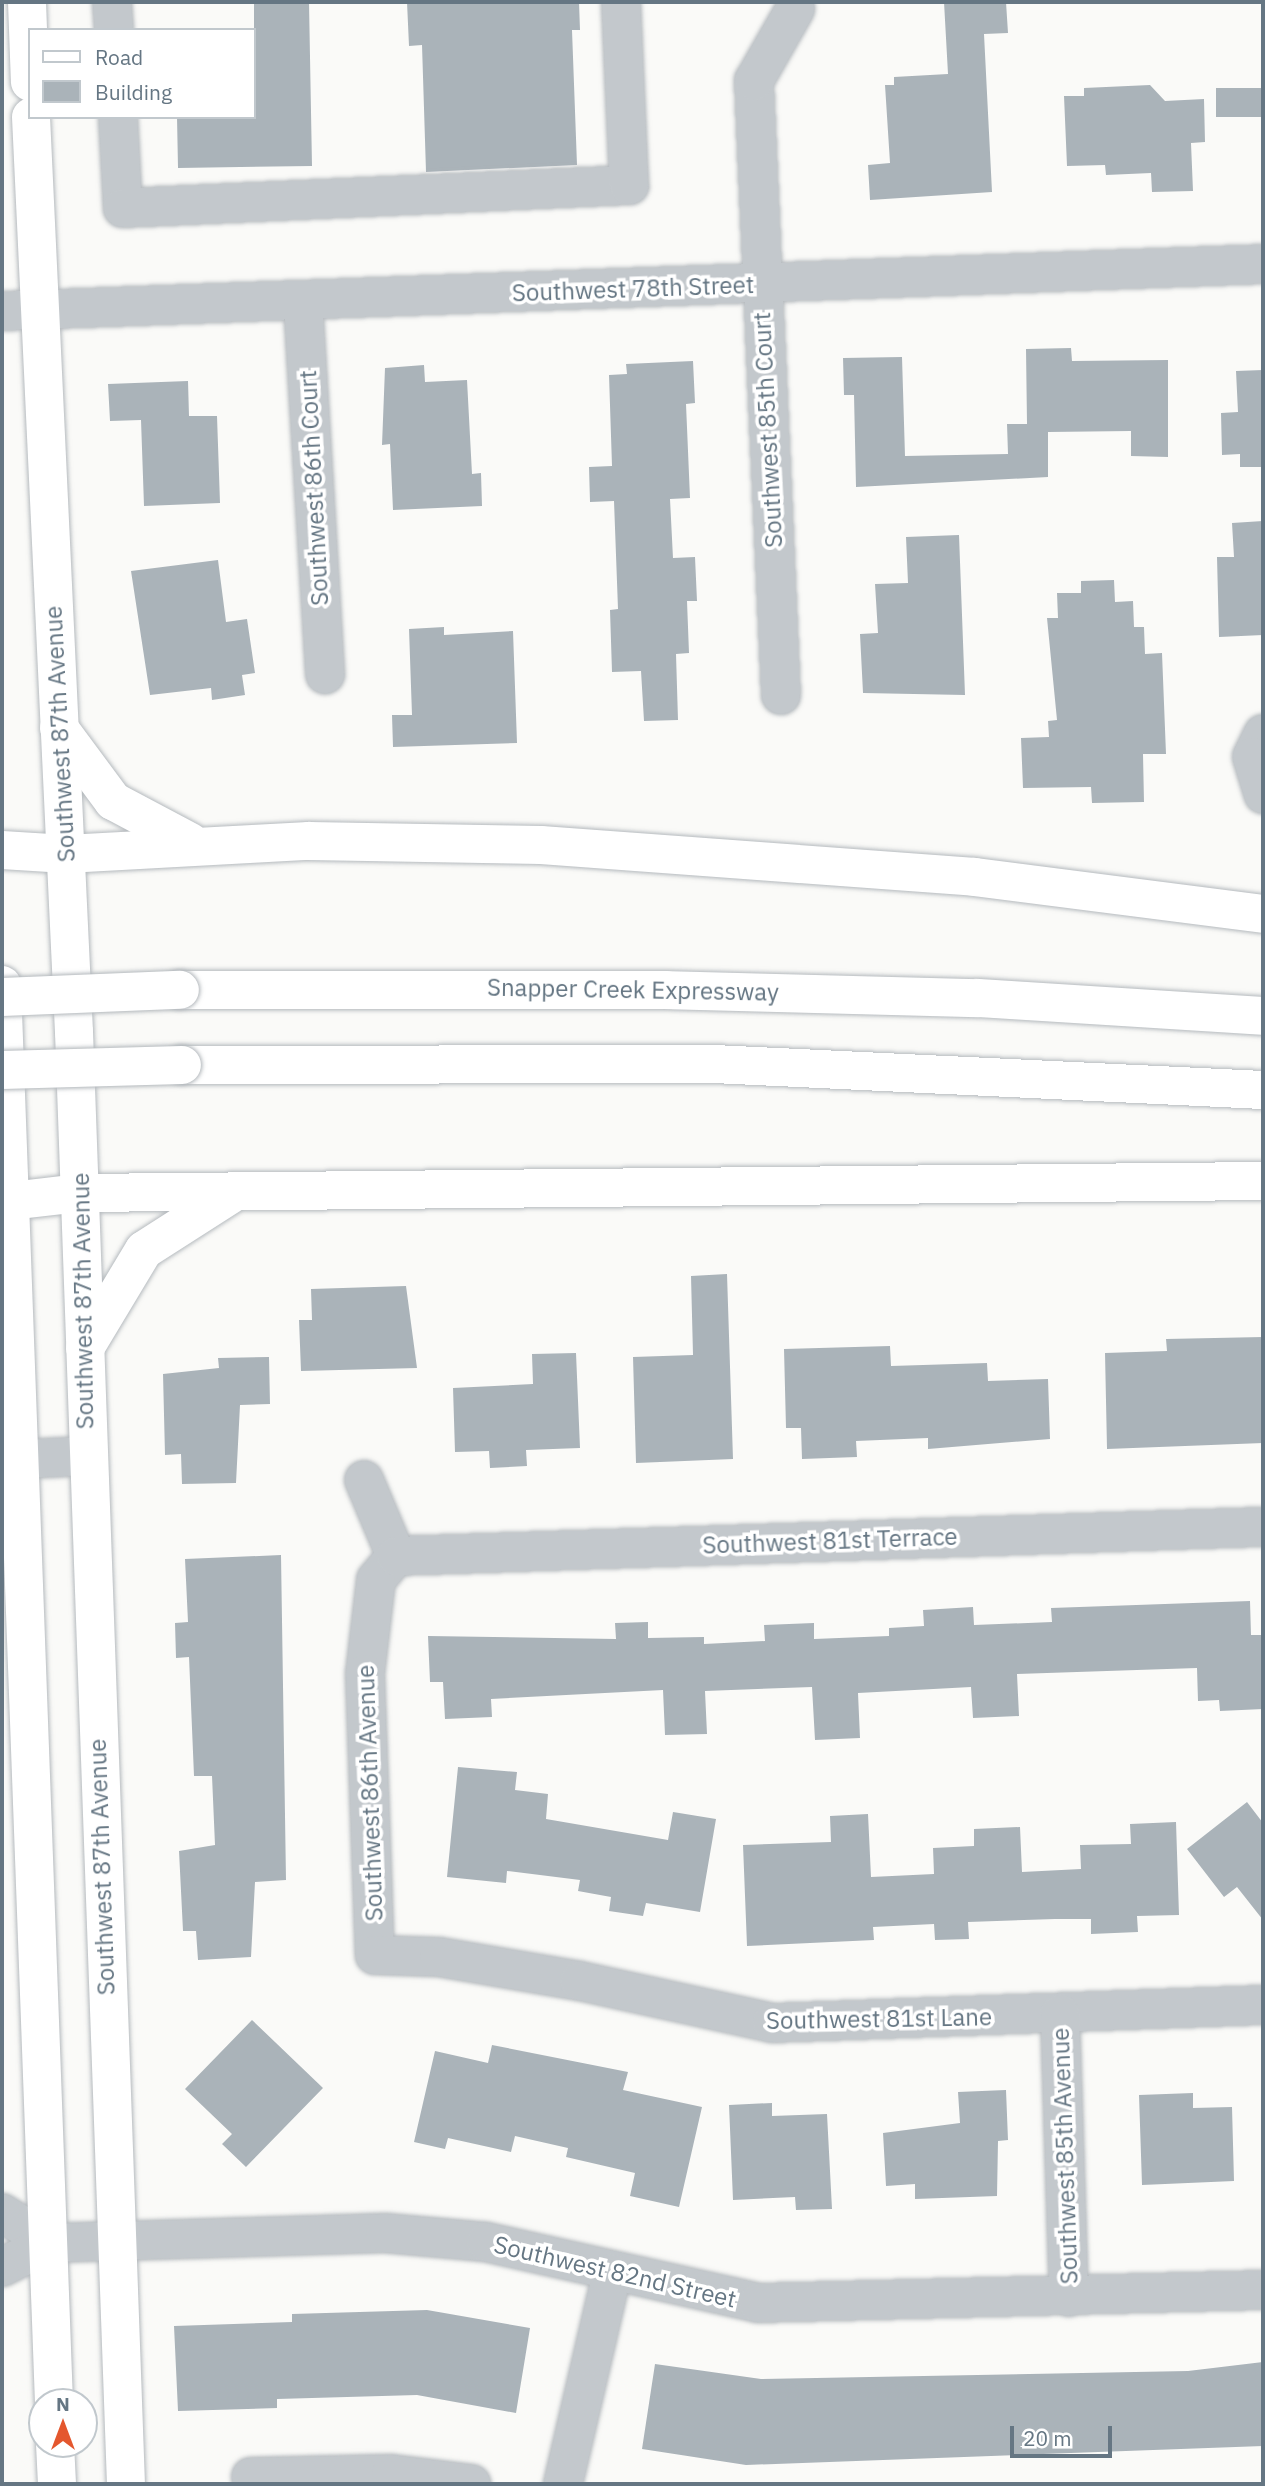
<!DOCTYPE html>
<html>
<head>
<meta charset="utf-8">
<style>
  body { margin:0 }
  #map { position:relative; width:1265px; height:2486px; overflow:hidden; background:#fafaf8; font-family:"IBM Plex Sans",sans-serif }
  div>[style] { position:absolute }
  .building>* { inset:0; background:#aab3b9; transform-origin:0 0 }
  .roads { filter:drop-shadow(0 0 2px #b5babe) drop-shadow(0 0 2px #b5babe) }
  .minor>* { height:38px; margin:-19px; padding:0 19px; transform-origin:19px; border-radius:19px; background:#c3c8cc }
  .major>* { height:38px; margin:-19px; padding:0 19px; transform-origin:19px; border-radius:19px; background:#fff }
  .highway>* { height:38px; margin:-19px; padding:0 19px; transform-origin:19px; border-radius:19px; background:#fff }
  .bridges { filter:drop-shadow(0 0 2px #b4b9bd) drop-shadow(0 0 2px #b4b9bd) }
  .highway-bridge>* { height:38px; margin:-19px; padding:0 19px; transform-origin:19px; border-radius:19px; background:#fff }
  span { translate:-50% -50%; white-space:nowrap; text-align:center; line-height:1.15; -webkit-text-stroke:7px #fff; paint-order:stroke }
  .street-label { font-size:24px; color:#657683 }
  .frame { position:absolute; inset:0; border:4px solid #657683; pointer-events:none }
  .legend { position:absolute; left:28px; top:28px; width:228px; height:91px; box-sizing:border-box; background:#fff; border:2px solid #c1c8cd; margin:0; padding:9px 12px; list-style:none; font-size:21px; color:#657683 }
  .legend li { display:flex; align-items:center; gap:14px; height:35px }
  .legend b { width:35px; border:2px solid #c1c8cd }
  .north { position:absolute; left:28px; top:2388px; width:70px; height:70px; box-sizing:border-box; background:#fff; border:2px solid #c1c8cd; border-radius:50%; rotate:0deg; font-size:19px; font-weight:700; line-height:28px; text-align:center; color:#657683 }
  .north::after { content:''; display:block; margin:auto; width:24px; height:32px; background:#e4572e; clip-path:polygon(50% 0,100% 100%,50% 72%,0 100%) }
  .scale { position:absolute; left:1010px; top:2426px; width:102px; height:32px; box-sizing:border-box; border:4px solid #657683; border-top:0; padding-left:9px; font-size:21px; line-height:24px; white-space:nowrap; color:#657683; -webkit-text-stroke:5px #fff; paint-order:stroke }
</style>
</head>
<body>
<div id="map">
  <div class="building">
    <i style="clip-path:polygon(254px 2px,309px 2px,312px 166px,178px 168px,177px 117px,254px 117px)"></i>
    <i style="clip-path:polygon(407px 2px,579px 2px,580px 30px,572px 30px,577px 165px,426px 172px,422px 45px,409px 46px)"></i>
    <i style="clip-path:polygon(944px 2px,1006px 2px,1008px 33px,984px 34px,992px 192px,870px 200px,868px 165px,890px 163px,885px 85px,894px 85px,894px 77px,948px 74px)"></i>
    <i style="clip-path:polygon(1150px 85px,1165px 101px,1204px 99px,1205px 142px,1191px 143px,1193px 191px,1152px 192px,1151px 173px,1106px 175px,1105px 165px,1067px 166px,1064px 96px,1084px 96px,1084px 88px)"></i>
    <i style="left:1263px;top:88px;width:29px;height:47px;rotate:90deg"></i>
    <i style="clip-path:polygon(1071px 348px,1072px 361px,1168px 360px,1168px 457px,1131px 456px,1131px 431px,1048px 432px,1048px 477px,856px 487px,854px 395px,844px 395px,843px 358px,902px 357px,905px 456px,1008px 454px,1007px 424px,1027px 424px,1026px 349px)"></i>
    <i style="clip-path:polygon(693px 361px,695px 403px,686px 404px,690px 498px,670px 499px,673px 558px,695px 557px,697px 601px,687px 601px,689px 653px,676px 654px,678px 720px,644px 721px,641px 671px,612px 672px,610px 610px,618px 609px,614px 501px,590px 502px,589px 467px,612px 466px,609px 375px,627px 374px,626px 364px)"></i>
    <i style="clip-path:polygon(424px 365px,425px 382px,467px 380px,472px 474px,481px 473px,482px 506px,393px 510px,390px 444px,382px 445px,385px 368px)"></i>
    <i style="clip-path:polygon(1263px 370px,1263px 467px,1240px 467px,1240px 454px,1222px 455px,1221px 413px,1238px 412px,1236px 371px)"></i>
    <i style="clip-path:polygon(188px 381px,189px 416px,217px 416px,220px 503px,144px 506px,141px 420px,110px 421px,108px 384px)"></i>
    <i style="clip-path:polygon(1263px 521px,1263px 635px,1219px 637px,1217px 557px,1234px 557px,1232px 523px)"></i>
    <i style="clip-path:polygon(959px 535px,965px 695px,863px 693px,860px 634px,878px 633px,875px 584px,908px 583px,906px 537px)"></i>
    <i style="clip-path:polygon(218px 560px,226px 622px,247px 619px,255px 673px,242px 675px,245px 695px,212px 700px,211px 688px,150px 695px,131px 571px)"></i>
    <i style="clip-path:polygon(1114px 580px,1115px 602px,1133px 601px,1134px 627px,1144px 627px,1145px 654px,1162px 653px,1166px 754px,1143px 754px,1144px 802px,1092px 803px,1091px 787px,1023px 788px,1021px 738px,1049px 737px,1048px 721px,1057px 720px,1047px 618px,1058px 618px,1057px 593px,1081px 593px,1081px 581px)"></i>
    <i style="clip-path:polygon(444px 627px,444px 635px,513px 631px,517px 743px,393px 747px,392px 715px,412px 715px,409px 629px)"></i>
    <i style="clip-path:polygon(727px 1274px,733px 1459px,636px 1463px,633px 1357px,693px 1355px,691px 1276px)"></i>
    <i style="clip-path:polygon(406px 1286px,417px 1368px,301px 1371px,299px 1320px,312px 1320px,311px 1289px)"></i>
    <i style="clip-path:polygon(1263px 1337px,1263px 1443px,1107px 1449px,1105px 1353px,1167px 1351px,1166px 1339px)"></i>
    <i style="clip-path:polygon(890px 1346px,891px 1366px,987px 1363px,988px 1381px,1048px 1379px,1050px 1439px,928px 1449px,928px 1438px,856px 1441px,857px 1457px,802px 1459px,801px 1428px,786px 1428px,784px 1349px)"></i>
    <i style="clip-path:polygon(576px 1353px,580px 1448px,526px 1450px,527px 1466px,490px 1468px,489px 1451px,455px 1452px,453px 1388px,533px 1384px,532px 1354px)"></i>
    <i style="clip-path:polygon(269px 1357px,270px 1404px,240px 1405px,236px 1483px,182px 1484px,181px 1454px,165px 1455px,163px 1374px,219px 1368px,218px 1358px)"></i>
    <i style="clip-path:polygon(281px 1555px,286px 1880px,255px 1882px,251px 1957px,198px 1960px,196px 1931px,183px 1931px,179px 1851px,215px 1845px,212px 1776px,194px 1776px,189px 1657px,176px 1658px,175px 1623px,188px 1622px,185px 1559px)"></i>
    <i style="clip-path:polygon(1250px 1601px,1251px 1635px,1263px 1635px,1263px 1709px,1220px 1711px,1219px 1700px,1198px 1701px,1197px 1668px,1017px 1674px,1019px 1716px,973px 1718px,971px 1687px,858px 1693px,860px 1738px,815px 1740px,812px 1687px,705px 1691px,707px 1734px,665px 1735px,663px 1690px,491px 1699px,492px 1717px,445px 1719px,443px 1682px,430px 1682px,428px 1636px,616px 1639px,615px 1623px,648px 1622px,648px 1638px,704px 1637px,704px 1644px,765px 1641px,764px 1625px,814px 1623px,814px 1639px,889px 1636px,889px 1628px,924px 1626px,923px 1610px,973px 1607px,974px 1625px,1052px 1622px,1051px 1608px)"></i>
    <i style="clip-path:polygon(458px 1767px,517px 1772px,515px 1790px,548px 1794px,546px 1819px,668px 1840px,673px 1812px,716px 1819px,700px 1912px,646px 1903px,643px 1916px,609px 1911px,611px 1897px,578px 1891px,580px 1880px,507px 1871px,506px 1883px,447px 1877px)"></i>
    <i style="clip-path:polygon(1247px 1802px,1263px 1823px,1263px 1920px,1237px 1887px,1224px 1897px,1187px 1849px)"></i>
    <i style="clip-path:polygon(868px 1814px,871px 1877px,934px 1874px,933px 1848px,974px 1846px,974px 1829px,1020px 1827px,1022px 1872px,1081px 1869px,1080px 1845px,1131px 1844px,1130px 1824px,1176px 1822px,1179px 1915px,1137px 1916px,1138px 1932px,1091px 1934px,1091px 1919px,1055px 1919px,968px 1922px,969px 1939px,935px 1940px,934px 1924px,873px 1927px,874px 1940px,747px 1946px,743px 1845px,831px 1842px,830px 1816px)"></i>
    <i style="clip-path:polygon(252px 2020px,323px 2088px,246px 2167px,222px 2144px,232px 2134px,185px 2089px)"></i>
    <i style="clip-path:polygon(492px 2045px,628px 2072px,623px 2090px,702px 2107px,679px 2207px,630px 2196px,635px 2173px,566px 2157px,568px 2148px,515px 2136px,511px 2152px,448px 2138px,445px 2149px,414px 2142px,435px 2051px,488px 2063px)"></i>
    <i style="clip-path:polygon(1006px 2090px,1008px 2140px,998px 2141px,997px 2196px,915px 2199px,915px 2184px,886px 2186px,883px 2133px,960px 2123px,958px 2092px)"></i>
    <i style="clip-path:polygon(1193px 2093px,1193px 2108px,1232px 2107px,1234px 2181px,1142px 2185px,1139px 2095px)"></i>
    <i style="clip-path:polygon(772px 2103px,772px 2116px,827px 2114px,832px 2209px,796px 2210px,795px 2197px,733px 2200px,729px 2105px)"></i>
    <i style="clip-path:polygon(427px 2310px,530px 2328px,516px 2413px,417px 2395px,277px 2399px,277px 2408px,178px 2411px,174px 2326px,292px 2322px,292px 2314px)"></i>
    <i style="clip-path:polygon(1263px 2362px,1263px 2446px,746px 2465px,642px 2449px,655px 2364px,761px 2379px,1188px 2371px)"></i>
  </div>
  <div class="roads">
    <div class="minor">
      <i style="left:112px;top:2px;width:28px;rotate:86deg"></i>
      <i style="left:118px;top:117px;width:91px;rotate:86.9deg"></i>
      <i style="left:123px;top:208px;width:507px;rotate:-2.6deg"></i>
      <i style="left:629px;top:185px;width:183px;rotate:-92.5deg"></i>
      <i style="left:303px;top:302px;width:373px;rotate:86.6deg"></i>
      <i style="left:2px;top:311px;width:1262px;rotate:-2.13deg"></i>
      <i style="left:781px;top:695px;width:615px;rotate:-92.52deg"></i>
      <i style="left:754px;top:81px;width:83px;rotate:-60.3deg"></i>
      <i style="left:1263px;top:734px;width:25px;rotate:116deg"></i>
      <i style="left:1252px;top:757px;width:39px;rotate:73deg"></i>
      <i style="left:2px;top:1460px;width:85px;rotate:-2.7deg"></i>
      <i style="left:364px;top:1480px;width:82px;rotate:67.2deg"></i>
      <i style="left:396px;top:1556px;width:31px;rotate:130deg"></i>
      <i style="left:376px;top:1580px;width:95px;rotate:96.7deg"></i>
      <i style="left:365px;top:1674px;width:281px;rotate:88deg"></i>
      <i style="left:375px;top:1955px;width:64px;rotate:1.8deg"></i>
      <i style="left:439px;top:1957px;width:143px;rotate:9.7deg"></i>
      <i style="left:580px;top:1981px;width:197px;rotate:12.3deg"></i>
      <i style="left:772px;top:2023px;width:491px;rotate:-2.1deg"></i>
      <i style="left:396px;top:1556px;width:867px;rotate:-1.92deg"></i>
      <i style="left:1060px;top:2014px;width:283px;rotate:88.2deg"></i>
      <i style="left:2px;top:2213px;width:57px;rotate:32deg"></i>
      <i style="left:2px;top:2267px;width:54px;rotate:-26.6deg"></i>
      <i style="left:50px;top:2243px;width:335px;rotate:-1.7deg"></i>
      <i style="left:385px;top:2233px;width:101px;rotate:5.1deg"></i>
      <i style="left:486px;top:2242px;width:279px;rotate:12.6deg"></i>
      <i style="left:758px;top:2303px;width:505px;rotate:-1.47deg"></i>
      <i style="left:251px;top:2477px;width:140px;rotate:-1.2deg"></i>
      <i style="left:391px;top:2474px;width:81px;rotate:7.1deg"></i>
      <i style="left:563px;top:2484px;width:216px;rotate:-76.9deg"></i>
    </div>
    <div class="major">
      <i style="left:27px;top:2px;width:80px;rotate:87.9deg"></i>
      <i style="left:31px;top:117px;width:916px;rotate:87.31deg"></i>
      <i style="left:74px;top:1032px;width:1453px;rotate:87.95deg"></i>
      <i style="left:2px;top:985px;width:1418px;rotate:87.9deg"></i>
      <i style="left:55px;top:2444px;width:40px;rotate:87.1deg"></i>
    </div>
    <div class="highway">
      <i style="left:59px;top:728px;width:91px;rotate:53.5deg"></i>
      <i style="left:113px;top:801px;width:87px;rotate:28deg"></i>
      <i style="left:2px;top:850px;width:64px;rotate:3.6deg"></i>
      <i style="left:66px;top:854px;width:243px;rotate:-3.1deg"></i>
      <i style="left:309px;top:841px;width:232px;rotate:1deg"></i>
      <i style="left:541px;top:845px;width:435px;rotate:4.2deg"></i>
      <i style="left:975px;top:877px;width:290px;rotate:7.3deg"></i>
      <i style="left:180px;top:990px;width:485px"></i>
      <i style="left:665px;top:990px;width:313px;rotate:1.5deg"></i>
      <i style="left:978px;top:998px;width:286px;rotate:3.6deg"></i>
      <i style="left:182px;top:1065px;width:532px;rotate:-0.11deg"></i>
      <i style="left:714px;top:1064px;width:550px;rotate:2.71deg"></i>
      <i style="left:2px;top:1202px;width:79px;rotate:-6.6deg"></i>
      <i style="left:80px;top:1193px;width:1183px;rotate:-0.58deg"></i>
      <i style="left:85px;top:1348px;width:114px;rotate:-59deg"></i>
      <i style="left:144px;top:1250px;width:102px;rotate:-32.6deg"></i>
    </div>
  </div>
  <div class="bridges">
    <div class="highway-bridge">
      <i style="left:2px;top:997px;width:178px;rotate:-2.3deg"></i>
      <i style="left:2px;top:1070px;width:180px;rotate:-1.6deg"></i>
    </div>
  </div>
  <div class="street-label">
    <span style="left:633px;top:289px;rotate:-2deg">Southwest 78th Street</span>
    <span style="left:768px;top:430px;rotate:-93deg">Southwest 85th Court</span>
    <span style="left:314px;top:488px;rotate:-93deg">Southwest 86th Court</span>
    <span style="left:60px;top:734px;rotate:-93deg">Southwest 87th Avenue</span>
    <span style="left:633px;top:990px;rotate:1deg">Snapper Creek Expressway</span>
    <span style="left:83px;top:1301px;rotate:-91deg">Southwest 87th Avenue</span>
    <span style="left:830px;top:1541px;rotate:-2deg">Southwest 81st Terrace</span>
    <span style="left:370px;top:1793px;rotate:-92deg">Southwest 86th Avenue</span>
    <span style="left:102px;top:1867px;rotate:-92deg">Southwest 87th Avenue</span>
    <span style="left:879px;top:2019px;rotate:-1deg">Southwest 81st Lane</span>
    <span style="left:1065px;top:2156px;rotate:-92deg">Southwest 85th Avenue</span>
    <span style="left:615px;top:2272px;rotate:13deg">Southwest 82nd Street</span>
  </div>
  <div class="frame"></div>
  <ul class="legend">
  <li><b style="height:9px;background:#fff"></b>Road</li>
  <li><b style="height:19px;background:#aab3b9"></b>Building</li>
  </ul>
  <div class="north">N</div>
  <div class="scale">20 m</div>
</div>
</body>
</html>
